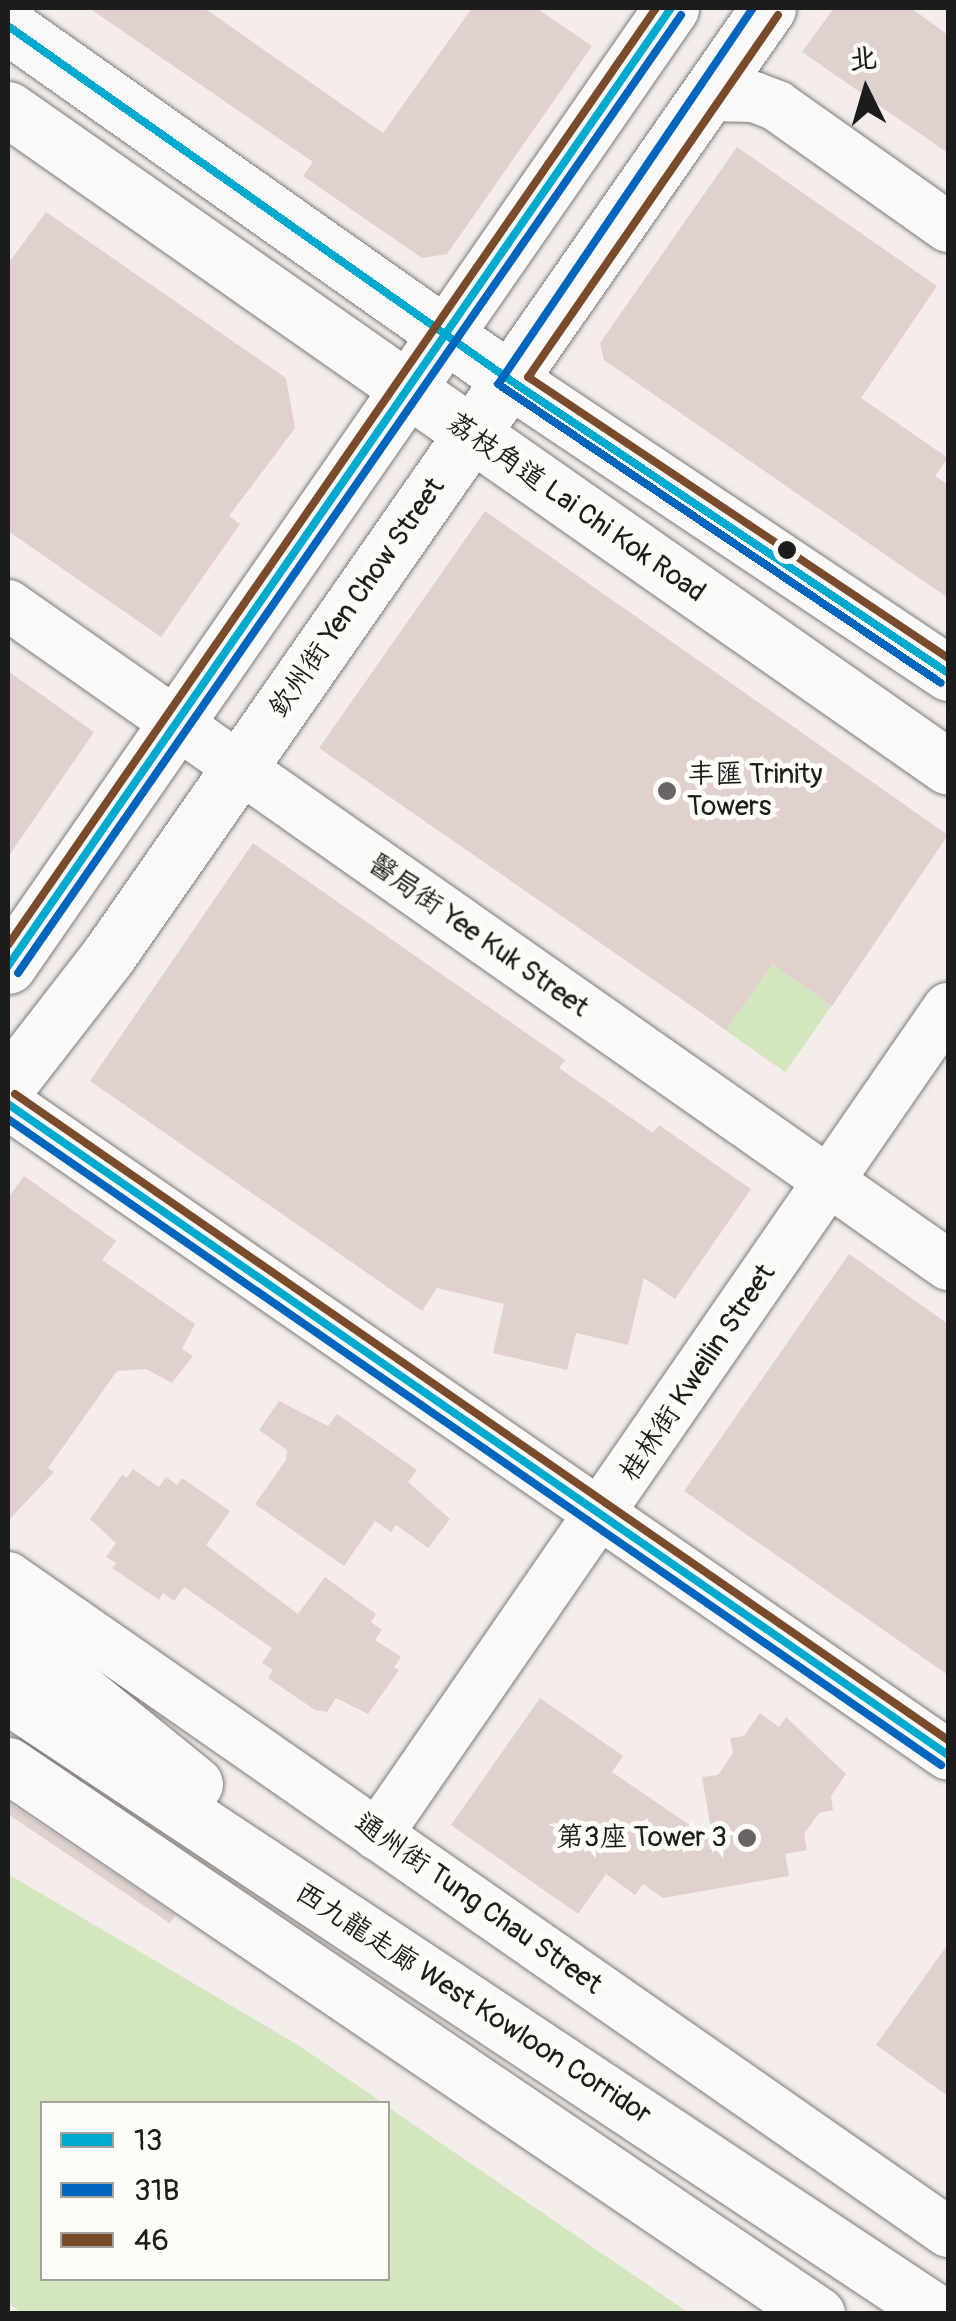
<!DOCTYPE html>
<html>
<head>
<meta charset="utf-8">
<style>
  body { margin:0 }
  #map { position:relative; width:956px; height:2321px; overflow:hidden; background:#f4edea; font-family:Pangolin,"LXGW WenKai TC",sans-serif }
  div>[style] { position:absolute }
  .green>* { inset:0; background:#d4e6bf; transform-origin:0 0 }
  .building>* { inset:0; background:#e0d1ce; transform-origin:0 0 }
  .roads { filter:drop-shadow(0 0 2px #7d7a79) drop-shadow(0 0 2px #7d7a79) }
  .minor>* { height:50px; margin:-25px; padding:0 25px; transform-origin:25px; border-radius:25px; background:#faf9f7 }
  .major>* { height:55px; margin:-27.5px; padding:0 27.5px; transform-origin:27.5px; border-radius:27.5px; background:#faf9f7 }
  .highway>* { height:55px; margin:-27.5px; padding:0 27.5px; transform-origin:27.5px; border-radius:27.5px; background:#faf9f7 }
  .bus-1>* { height:8px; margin:-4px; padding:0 4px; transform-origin:4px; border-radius:4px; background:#00a9ce }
  .bus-2>* { height:8px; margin:-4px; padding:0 4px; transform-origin:4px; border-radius:4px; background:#0065bd }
  .bus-3>* { height:8px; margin:-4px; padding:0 4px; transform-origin:4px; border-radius:4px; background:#7a4b2a }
  .dots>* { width:28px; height:28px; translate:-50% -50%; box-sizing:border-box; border:5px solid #fdfcf7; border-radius:50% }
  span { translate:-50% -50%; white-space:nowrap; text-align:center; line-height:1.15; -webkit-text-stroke:10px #fdfcf7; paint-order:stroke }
  .street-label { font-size:28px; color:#1c1c1c }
  .poi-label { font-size:28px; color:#1c1c1c }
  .left { translate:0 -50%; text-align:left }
  .right { translate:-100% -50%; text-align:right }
  .frame { position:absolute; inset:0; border:10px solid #1c1c1c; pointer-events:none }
  .legend { position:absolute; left:40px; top:2101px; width:350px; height:180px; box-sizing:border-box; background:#fdfcf7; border:2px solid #a3a29f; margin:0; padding:12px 18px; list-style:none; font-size:30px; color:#1c1c1c }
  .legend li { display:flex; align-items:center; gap:20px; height:50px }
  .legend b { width:50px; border:2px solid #a3a29f }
  .north { position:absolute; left:816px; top:40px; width:100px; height:100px; -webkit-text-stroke:8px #fdfcf7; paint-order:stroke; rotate:355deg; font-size:28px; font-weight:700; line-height:40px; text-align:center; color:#1c1c1c }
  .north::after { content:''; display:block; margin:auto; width:35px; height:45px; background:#1c1c1c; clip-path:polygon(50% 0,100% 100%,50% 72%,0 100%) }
</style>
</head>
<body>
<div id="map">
  <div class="green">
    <i style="left:762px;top:957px;width:85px;height:81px;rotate:35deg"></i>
    <i style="clip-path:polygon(8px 1874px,298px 2045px,383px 2103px,42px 2104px,42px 2278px,388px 2278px,388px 2107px,689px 2313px,22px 2313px,8px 2303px)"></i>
  </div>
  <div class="building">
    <i style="clip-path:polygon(89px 8px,204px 8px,383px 133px,472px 8px,536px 8px,592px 46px,447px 254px,422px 258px,303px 176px,313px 162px)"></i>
    <i style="clip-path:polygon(834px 8px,911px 8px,948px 35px,948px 153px,802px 52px)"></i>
    <i style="clip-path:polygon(737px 147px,937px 286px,861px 398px,948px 458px,935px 476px,948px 485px,948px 598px,604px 360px,600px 343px)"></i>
    <i style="clip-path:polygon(46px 212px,286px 378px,295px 428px,229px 516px,240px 524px,161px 637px,8px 531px,8px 264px)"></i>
    <i style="clip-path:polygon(485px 511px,948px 835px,832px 1006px,772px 964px,726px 1030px,319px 748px)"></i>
    <i style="clip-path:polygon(8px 671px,94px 732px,8px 857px)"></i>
    <i style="clip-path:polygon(253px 843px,565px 1060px,559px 1068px,653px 1133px,659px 1125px,751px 1189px,675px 1299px,644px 1278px,628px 1345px,576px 1333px,567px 1370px,493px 1353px,504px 1304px,437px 1288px,422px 1311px,90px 1081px)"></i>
    <i style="clip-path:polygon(24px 1176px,116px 1241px,102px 1260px,195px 1324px,182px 1349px,193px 1356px,172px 1383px,146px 1369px,117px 1371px,48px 1468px,54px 1472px,8px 1521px,8px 1198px)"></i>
    <i style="clip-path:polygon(849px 1254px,948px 1324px,948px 1675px,684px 1491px)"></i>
    <i style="clip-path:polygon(279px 1401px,328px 1426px,337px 1414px,417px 1470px,408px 1482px,450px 1519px,428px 1548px,396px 1525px,391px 1532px,375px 1521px,344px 1566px,255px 1504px,286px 1460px,287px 1450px,259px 1430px)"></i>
    <i style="clip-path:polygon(133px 1469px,159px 1487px,166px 1477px,177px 1485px,182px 1478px,230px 1511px,206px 1545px,298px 1614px,325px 1577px,376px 1614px,371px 1622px,382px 1630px,375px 1640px,401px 1657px,394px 1667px,399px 1670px,368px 1714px,336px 1698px,327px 1712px,315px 1710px,268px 1678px,273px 1670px,262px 1663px,272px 1648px,184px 1587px,174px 1601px,163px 1593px,159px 1600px,112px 1568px,116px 1563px,106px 1557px,116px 1543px,90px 1519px,122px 1475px,127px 1478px)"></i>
    <i style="clip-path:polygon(540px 1698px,623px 1756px,612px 1772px,713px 1841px,702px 1777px,718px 1775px,733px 1753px,730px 1738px,744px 1736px,760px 1713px,779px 1727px,786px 1717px,846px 1774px,831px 1796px,833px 1810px,819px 1813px,804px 1834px,807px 1850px,785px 1854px,789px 1876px,663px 1898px,643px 1884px,635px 1895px,606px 1874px,578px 1914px,451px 1825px)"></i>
    <i style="left:8px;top:1802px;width:202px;height:10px;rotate:34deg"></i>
    <i style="clip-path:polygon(948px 1944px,948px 2096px,876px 2045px)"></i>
  </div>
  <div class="roads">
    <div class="minor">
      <i style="left:707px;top:96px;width:47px;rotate:1.2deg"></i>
      <i style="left:754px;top:97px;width:25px;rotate:21deg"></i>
      <i style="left:777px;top:106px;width:209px;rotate:35.3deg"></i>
      <i style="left:8px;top:605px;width:1149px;rotate:35.07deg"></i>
      <i style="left:8px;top:1104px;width:1143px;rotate:34.7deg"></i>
      <i style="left:8px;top:1577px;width:1146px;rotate:34.87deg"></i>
      <i style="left:377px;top:1835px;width:1005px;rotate:-55.38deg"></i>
    </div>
    <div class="major">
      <i style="left:8px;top:26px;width:614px;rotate:35.19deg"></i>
      <i style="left:510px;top:380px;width:527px;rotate:33.78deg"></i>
      <i style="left:8px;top:109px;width:1147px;rotate:34.99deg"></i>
      <i style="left:8px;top:966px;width:1165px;rotate:-55.31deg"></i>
      <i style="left:8px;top:1085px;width:163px;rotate:-52.2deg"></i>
      <i style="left:108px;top:956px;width:1155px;rotate:-55.15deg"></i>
    </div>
    <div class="highway">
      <i style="left:8px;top:1632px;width:241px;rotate:39.1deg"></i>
      <i style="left:8px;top:1696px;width:1117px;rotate:33.58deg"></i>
      <i style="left:8px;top:1765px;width:978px;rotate:34.16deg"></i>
    </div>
  </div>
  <div class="bus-1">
    <i style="left:8px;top:26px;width:614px;rotate:35.19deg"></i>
    <i style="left:510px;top:380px;width:527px;rotate:33.78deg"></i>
    <i style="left:8px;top:966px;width:1165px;rotate:-55.31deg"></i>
    <i style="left:8px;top:1104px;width:1143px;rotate:34.7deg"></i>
  </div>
  <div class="bus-2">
    <i style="left:753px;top:8px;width:454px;rotate:124.1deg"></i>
    <i style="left:498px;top:384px;width:534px;rotate:34.02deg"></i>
    <i style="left:18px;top:973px;width:1165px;rotate:-55.31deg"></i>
    <i style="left:8px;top:1119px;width:1135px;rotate:34.7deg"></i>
  </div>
  <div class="bus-3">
    <i style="left:778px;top:15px;width:440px;rotate:124.6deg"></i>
    <i style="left:528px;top:377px;width:505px;rotate:33.78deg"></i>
    <i style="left:8px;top:945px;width:1139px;rotate:-55.33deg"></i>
    <i style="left:15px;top:1094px;width:1135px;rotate:34.7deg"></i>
  </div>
  <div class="dots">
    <i style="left:787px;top:550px;background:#1c1c1c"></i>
    <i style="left:667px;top:791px;background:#686564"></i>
    <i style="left:747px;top:1838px;background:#686564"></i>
  </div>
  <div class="street-label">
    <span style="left:576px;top:508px;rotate:35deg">荔枝角道 Lai Chi Kok Road</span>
    <span style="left:357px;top:598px;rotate:-55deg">欽州街 Yen Chow Street</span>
    <span style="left:478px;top:936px;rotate:35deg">醫局街 Yee Kuk Street</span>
    <span style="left:698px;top:1373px;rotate:-56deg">桂林街 Kweilin Street</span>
    <span style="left:478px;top:1904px;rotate:35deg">通州街 Tung Chau Street</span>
    <span style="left:473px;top:2004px;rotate:33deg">西九龍走廊 West Kowloon Corridor</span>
  </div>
  <div class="poi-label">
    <span class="left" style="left:687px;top:791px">丰匯 Trinity<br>Towers</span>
    <span class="right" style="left:727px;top:1838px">第3座 Tower 3</span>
  </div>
  <div class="frame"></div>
  <ul class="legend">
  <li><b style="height:12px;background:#00a9ce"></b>13</li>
  <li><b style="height:12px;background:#0065bd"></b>31B</li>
  <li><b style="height:12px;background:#7a4b2a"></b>46</li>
  </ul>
  <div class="north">北</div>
</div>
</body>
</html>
